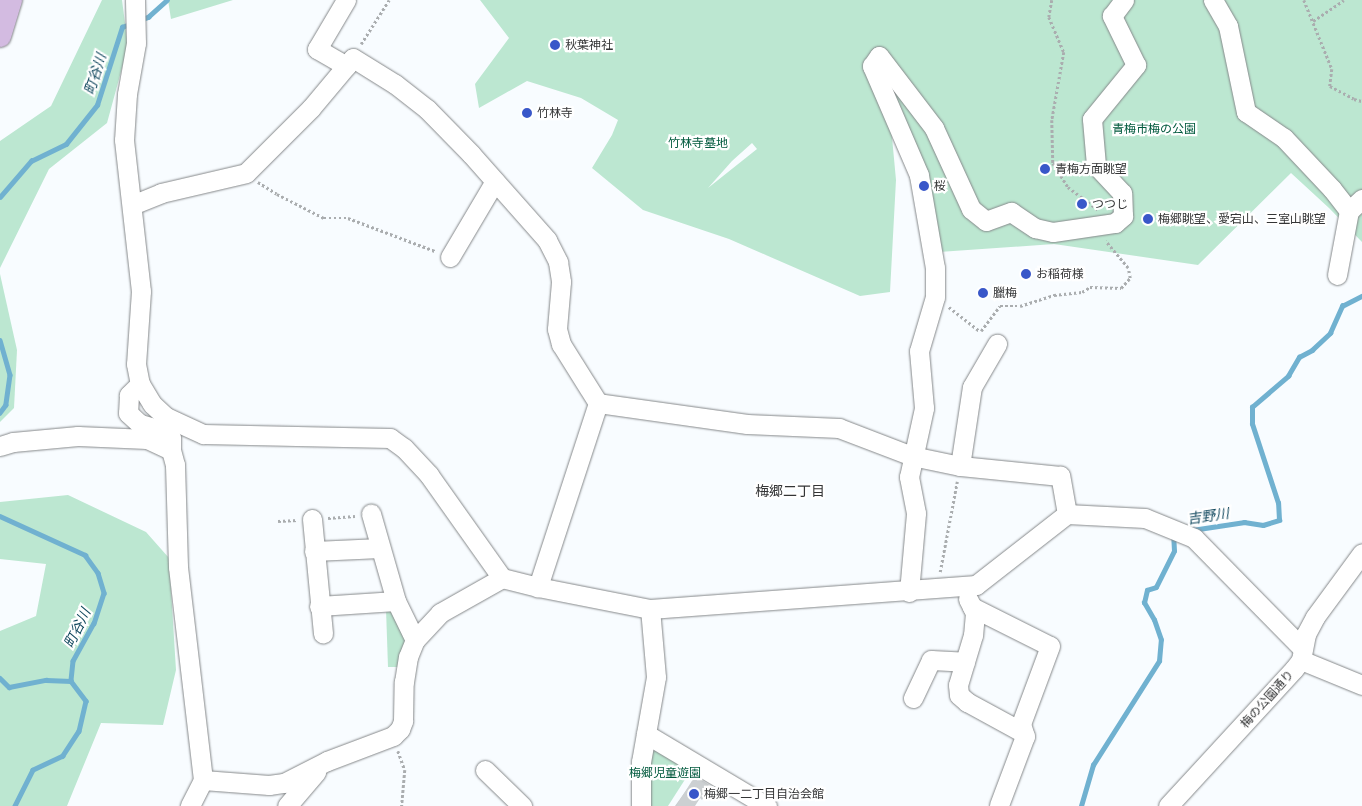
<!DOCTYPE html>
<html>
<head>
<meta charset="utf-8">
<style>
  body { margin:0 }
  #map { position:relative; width:1362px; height:806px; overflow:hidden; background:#f8fcff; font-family:Inter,"Noto Sans JP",sans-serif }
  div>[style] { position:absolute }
  .green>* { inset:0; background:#bce7d1 }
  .shadow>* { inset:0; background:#0003 }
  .stream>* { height:4.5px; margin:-2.25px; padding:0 2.25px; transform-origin:2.25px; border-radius:2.25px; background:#70b1d0 }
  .building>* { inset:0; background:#ccd0d2 }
  .path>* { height:2.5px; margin-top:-1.25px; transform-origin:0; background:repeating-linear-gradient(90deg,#aaadaf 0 2.5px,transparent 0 5px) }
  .roads { filter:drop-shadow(0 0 1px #85888a) drop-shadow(0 0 1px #85888a) }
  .minor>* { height:19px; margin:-9.5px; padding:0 9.5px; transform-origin:9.5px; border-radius:9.5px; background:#fff }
  .major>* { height:22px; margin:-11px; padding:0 11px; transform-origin:11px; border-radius:11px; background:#d3bbe1 }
  .dots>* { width:14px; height:14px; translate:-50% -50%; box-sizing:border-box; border:2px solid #fff; border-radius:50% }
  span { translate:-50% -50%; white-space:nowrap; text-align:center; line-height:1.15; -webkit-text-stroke:4.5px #fff; paint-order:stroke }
  .poi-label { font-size:12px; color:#343536 }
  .left { translate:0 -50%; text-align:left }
  .park-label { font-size:12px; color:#00593d }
  .street-label { font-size:12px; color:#343536 }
  .water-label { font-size:14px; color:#11485e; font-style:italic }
  .neighbourhood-label { font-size:14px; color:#343536 }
</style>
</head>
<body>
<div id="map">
  <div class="green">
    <i style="clip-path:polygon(102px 0,122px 0,128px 46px,107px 123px,49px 169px,0 268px,0 141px,51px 106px)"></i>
    <i style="clip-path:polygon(168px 0,233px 0,171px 19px)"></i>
    <i style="clip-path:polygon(evenodd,480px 0,1362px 0,1362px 242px,1329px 208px,1291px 173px,1198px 265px,1054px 244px,939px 252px,889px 105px,896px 180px,890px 292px,860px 296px,729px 239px,643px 210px,592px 168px,612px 135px,618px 120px,581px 98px,527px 81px,479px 108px,475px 84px,509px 38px,480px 0,752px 143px,757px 149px,708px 188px,732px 161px,752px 143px)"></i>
    <i style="clip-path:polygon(0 274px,17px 350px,14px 408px,0 422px)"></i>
    <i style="clip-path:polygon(68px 495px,146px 532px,169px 558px,176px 670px,163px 725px,101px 723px,67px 806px,0 806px,0 631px,36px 616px,46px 564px,0 559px,0 502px)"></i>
    <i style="clip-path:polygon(395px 607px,407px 638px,398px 667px,388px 667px,386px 609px)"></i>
    <i style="clip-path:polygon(649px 746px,693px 767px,668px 806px,648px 806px)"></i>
  </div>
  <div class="shadow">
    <i style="clip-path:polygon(695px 778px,709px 786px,694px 806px,675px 806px)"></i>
  </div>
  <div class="stream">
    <i style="left:140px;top:20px;width:9px;rotate:-21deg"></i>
    <i style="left:148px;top:17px;width:25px;rotate:-42deg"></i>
    <i style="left:0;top:197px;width:48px;rotate:-49.3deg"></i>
    <i style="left:31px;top:161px;width:39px;rotate:-26deg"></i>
    <i style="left:66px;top:144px;width:50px;rotate:-51.5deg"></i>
    <i style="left:97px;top:105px;width:82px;rotate:-72.2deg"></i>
    <i style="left:122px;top:27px;width:9px;rotate:-21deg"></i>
    <i style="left:0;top:340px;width:36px;rotate:74deg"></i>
    <i style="left:10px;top:375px;width:30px;rotate:98deg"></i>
    <i style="left:6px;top:405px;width:10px;rotate:127deg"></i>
    <i style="left:0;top:516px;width:94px;rotate:24.6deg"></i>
    <i style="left:85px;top:555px;width:22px;rotate:54deg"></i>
    <i style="left:98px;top:573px;width:21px;rotate:73deg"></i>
    <i style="left:104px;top:593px;width:32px;rotate:108deg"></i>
    <i style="left:94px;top:623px;width:43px;rotate:118.9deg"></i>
    <i style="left:73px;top:661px;width:20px;rotate:96deg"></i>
    <i style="left:71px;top:681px;width:25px;rotate:53deg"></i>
    <i style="left:86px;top:701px;width:31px;rotate:103deg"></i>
    <i style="left:79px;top:731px;width:30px;rotate:123deg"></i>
    <i style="left:63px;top:756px;width:33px;rotate:155deg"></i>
    <i style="left:33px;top:770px;width:40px;rotate:116.6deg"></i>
    <i style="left:1192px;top:530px;width:53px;rotate:-8.7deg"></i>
    <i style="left:1244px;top:522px;width:19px;rotate:9deg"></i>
    <i style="left:1263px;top:525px;width:17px;rotate:-17deg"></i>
    <i style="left:1279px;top:520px;width:17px;rotate:-93deg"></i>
    <i style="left:1278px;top:503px;width:83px;rotate:-108.2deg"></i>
    <i style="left:1252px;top:424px;width:17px;rotate:-90deg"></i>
    <i style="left:1252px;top:407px;width:48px;rotate:-40.7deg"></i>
    <i style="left:1288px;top:376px;width:22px;rotate:-60deg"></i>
    <i style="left:1299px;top:357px;width:15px;rotate:-28deg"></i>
    <i style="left:1312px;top:350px;width:25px;rotate:-43deg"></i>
    <i style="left:1330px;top:333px;width:30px;rotate:-66deg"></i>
    <i style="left:1342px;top:306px;width:22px;rotate:-27deg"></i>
    <i style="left:0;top:678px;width:13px;rotate:45deg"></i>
    <i style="left:9px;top:687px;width:38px;rotate:-11deg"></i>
    <i style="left:46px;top:680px;width:25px;rotate:2deg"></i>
    <i style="left:1081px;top:806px;width:43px;rotate:-73.7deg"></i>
    <i style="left:1093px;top:765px;width:123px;rotate:-57.6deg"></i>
    <i style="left:1159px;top:661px;width:21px;rotate:-85deg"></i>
    <i style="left:1161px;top:640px;width:21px;rotate:-109deg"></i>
    <i style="left:1154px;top:620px;width:20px;rotate:-120deg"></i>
    <i style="left:1144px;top:603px;width:13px;rotate:-77deg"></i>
    <i style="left:1147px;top:590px;width:9px;rotate:-18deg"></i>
    <i style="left:1156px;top:587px;width:40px;rotate:-63.4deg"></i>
    <i style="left:1174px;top:551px;width:17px;rotate:-93deg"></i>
  </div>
  <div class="building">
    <i style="clip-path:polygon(695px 776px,711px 786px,702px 800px,700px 798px,695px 806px,676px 806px)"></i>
  </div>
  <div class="path">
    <i style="left:1052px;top:0;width:17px;rotate:100deg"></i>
    <i style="left:1049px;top:17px;width:38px;rotate:67deg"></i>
    <i style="left:1064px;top:52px;width:69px;rotate:100deg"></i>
    <i style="left:1052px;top:120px;width:43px;rotate:88.7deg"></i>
    <i style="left:1053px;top:163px;width:28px;rotate:58deg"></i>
    <i style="left:1068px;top:187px;width:38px;rotate:37deg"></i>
    <i style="left:1304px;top:0;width:74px;rotate:67.9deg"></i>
    <i style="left:1332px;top:69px;width:17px;rotate:97deg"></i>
    <i style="left:1330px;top:86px;width:27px;rotate:28deg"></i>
    <i style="left:1354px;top:99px;width:8px;rotate:14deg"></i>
    <i style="left:1313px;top:21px;width:37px;rotate:-34deg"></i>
    <i style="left:361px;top:44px;width:52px;rotate:-57.5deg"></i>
    <i style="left:258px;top:182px;width:22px;rotate:32deg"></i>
    <i style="left:277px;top:194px;width:53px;rotate:27.1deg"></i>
    <i style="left:324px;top:218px;width:24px"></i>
    <i style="left:348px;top:218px;width:93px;rotate:20.8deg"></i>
    <i style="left:949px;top:307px;width:39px;rotate:38deg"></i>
    <i style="left:981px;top:331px;width:31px;rotate:-53deg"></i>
    <i style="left:1000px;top:306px;width:20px"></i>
    <i style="left:1020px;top:306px;width:36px;rotate:-18deg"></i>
    <i style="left:1054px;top:295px;width:28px;rotate:-6deg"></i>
    <i style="left:1082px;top:292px;width:9px;rotate:-32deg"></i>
    <i style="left:1090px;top:287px;width:31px;rotate:2deg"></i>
    <i style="left:1121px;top:288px;width:13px;rotate:-48deg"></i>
    <i style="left:1130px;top:278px;width:10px;rotate:-101deg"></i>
    <i style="left:1128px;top:268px;width:35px;rotate:-130deg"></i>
    <i style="left:328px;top:518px;width:27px;rotate:-4deg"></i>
    <i style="left:278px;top:521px;width:20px;rotate:-3deg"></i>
    <i style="left:940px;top:572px;width:92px;rotate:-79.3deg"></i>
    <i style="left:398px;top:751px;width:20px;rotate:70deg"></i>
    <i style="left:405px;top:770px;width:36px;rotate:95deg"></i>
  </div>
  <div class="roads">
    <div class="minor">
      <i style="left:135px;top:0;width:43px;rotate:88.7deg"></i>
      <i style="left:136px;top:43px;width:52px;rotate:100deg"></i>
      <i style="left:127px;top:94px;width:46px;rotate:93.7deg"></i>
      <i style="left:124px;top:140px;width:152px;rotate:83.6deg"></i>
      <i style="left:141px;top:291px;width:73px;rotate:93.9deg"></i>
      <i style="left:136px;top:364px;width:20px;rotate:79deg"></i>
      <i style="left:140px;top:384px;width:23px;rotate:59deg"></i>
      <i style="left:152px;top:404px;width:19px;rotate:43deg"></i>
      <i style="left:166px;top:417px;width:41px;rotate:24.7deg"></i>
      <i style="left:203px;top:434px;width:187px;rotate:1.2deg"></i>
      <i style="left:390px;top:438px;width:17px;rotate:36deg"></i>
      <i style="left:404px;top:448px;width:37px;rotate:47deg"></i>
      <i style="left:429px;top:475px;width:126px;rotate:54.7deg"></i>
      <i style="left:346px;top:0;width:57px;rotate:120.6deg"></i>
      <i style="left:317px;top:49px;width:34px;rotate:30deg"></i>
      <i style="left:1213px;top:0;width:30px;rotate:60deg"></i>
      <i style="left:1228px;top:26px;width:88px;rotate:78.2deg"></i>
      <i style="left:1246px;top:112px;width:46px;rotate:34.4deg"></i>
      <i style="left:1284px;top:138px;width:70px;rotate:46.7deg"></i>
      <i style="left:1332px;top:189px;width:28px;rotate:52deg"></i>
      <i style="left:132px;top:205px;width:31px;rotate:-22deg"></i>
      <i style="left:161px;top:193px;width:87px;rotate:-13.2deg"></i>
      <i style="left:246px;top:173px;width:92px;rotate:-45deg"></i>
      <i style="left:311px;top:108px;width:65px;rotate:-50deg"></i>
      <i style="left:353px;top:58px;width:49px;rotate:31.8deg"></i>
      <i style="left:395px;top:84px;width:41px;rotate:38deg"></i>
      <i style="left:427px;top:109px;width:63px;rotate:45.6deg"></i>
      <i style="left:471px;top:154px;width:115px;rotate:48.5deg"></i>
      <i style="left:547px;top:240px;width:25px;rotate:63deg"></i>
      <i style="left:558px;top:262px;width:20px;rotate:81deg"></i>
      <i style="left:561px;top:282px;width:47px;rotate:94.9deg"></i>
      <i style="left:557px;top:329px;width:16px;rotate:75deg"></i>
      <i style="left:561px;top:344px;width:70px;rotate:57.9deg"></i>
      <i style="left:450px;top:257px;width:88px;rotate:-59.4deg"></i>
      <i style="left:1337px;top:275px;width:65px;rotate:-79.4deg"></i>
      <i style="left:1349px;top:211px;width:18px;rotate:-43deg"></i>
      <i style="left:140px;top:384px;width:16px;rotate:135deg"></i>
      <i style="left:129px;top:395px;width:18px;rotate:93deg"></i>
      <i style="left:128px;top:413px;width:16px;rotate:43deg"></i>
      <i style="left:140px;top:424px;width:22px;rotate:16deg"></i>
      <i style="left:161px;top:430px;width:13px;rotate:39deg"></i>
      <i style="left:171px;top:438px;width:12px;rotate:90deg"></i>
      <i style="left:0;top:446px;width:14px;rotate:-17deg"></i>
      <i style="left:13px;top:442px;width:65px;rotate:-5.3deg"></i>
      <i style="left:78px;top:436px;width:69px;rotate:2.5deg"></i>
      <i style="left:147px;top:439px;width:26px;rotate:25deg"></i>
      <i style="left:171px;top:450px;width:16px;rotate:75deg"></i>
      <i style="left:175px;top:465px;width:102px;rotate:88.3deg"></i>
      <i style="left:178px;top:567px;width:214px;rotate:83.3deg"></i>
      <i style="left:203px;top:780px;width:29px;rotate:117deg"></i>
      <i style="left:960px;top:466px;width:80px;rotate:-81.4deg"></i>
      <i style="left:972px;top:387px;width:50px;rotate:-59.8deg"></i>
      <i style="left:1067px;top:514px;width:78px;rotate:2.9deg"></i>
      <i style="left:1145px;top:518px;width:53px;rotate:22.2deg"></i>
      <i style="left:1194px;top:538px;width:154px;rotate:45.5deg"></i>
      <i style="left:312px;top:519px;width:115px;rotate:84.5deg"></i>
      <i style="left:314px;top:551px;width:66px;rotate:-2.6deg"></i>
      <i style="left:909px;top:592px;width:79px;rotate:-84.9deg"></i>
      <i style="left:916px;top:513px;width:37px;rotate:-101deg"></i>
      <i style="left:909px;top:477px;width:71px;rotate:-77.7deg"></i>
      <i style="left:924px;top:408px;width:57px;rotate:-95deg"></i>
      <i style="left:919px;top:351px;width:56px;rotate:-73.5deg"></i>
      <i style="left:935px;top:297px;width:29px;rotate:-90deg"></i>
      <i style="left:935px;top:268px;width:94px;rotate:-99.8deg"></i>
      <i style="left:919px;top:175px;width:119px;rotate:-113.3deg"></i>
      <i style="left:872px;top:66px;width:12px;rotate:-55deg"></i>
      <i style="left:879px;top:56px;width:91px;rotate:52.6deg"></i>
      <i style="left:934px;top:128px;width:89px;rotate:65.4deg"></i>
      <i style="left:971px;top:209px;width:19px;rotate:39deg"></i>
      <i style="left:986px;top:221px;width:27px;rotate:-20deg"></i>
      <i style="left:1011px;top:212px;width:29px;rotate:34deg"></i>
      <i style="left:1035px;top:228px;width:18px;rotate:13deg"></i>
      <i style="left:1053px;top:232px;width:63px;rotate:-8.3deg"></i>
      <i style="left:1115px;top:223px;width:11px;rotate:-41deg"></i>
      <i style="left:1123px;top:216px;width:23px;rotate:-92deg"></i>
      <i style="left:1122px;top:193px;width:38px;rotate:-133deg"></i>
      <i style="left:1096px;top:165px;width:46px;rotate:-95deg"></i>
      <i style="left:1092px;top:119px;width:70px;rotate:-50.8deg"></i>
      <i style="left:1136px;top:65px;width:55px;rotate:-116.1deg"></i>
      <i style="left:1112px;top:16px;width:20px;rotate:-53deg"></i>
      <i style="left:968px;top:599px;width:16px;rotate:63deg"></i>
      <i style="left:975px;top:613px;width:22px;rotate:95deg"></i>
      <i style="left:973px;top:635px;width:52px;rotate:106.7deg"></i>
      <i style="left:958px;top:685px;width:10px;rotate:84deg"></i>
      <i style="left:959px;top:695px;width:11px;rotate:41deg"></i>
      <i style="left:967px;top:702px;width:63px;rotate:28.6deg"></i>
      <i style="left:319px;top:606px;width:77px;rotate:-3.7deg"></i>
      <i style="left:972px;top:607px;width:87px;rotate:26.6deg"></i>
      <i style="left:1050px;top:646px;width:83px;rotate:110.4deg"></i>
      <i style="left:1021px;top:724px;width:13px;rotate:72deg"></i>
      <i style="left:1025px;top:736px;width:74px;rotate:110.6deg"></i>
      <i style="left:415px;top:640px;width:37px;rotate:-47deg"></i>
      <i style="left:440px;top:613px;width:71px;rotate:-29.4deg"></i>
      <i style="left:502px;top:578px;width:37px;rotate:14deg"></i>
      <i style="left:538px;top:587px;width:114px;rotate:11.1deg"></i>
      <i style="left:650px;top:609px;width:327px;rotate:-4.2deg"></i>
      <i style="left:976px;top:585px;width:115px;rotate:-38deg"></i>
      <i style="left:1067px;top:514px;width:39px;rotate:-100deg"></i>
      <i style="left:1060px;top:476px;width:100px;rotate:-174.3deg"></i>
      <i style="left:960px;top:466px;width:49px;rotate:-168.2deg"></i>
      <i style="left:912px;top:456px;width:78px;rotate:-159deg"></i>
      <i style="left:839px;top:428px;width:92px;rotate:-177.5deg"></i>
      <i style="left:747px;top:424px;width:150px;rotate:-172deg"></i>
      <i style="left:598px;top:403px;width:194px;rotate:108.1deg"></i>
      <i style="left:1301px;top:660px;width:66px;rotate:22.3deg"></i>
      <i style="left:913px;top:698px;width:42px;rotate:-64.7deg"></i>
      <i style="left:931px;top:660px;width:34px;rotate:3deg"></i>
      <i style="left:646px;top:734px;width:141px;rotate:30.8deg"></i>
      <i style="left:485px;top:770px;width:52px;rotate:44.2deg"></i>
      <i style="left:203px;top:780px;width:66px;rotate:4.3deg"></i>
      <i style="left:269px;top:785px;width:15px;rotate:-8deg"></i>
      <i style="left:284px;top:783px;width:48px;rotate:-27.1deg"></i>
      <i style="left:327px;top:761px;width:71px;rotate:-20.7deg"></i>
      <i style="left:393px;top:736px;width:10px;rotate:-45deg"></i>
      <i style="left:400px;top:729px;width:9px;rotate:-69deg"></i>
      <i style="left:403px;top:721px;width:39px;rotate:-89deg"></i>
      <i style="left:404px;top:682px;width:25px;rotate:-81deg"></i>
      <i style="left:408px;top:657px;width:18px;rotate:-68deg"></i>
      <i style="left:415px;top:640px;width:43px;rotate:-116deg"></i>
      <i style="left:396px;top:601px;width:91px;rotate:-106deg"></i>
      <i style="left:287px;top:806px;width:45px;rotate:-49.5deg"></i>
      <i style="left:641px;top:806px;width:44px;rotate:-90deg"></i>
      <i style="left:641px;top:762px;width:86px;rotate:-80deg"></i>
      <i style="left:656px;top:677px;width:68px;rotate:-95deg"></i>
      <i style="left:1168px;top:806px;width:186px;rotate:-47.4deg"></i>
      <i style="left:1294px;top:669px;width:11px;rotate:-52deg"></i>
      <i style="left:1301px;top:660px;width:26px;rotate:-79deg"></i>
      <i style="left:1306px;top:634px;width:19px;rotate:-62deg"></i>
      <i style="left:1315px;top:617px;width:79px;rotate:-53.7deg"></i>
    </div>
    <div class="major">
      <i style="left:0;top:36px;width:38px;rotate:-73deg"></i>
    </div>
  </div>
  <div class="dots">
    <i style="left:555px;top:45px;background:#3957c9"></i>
    <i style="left:527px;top:113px;background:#3957c9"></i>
    <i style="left:1045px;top:169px;background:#3957c9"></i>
    <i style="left:924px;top:186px;background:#3957c9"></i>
    <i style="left:1082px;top:204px;background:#3957c9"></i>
    <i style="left:1148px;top:219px;background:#3957c9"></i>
    <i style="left:1026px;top:274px;background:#3957c9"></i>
    <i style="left:983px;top:293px;background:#3957c9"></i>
    <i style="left:694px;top:794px;background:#3957c9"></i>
  </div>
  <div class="poi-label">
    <span class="left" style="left:565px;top:45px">秋葉神社</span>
    <span class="left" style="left:537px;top:113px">竹林寺</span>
    <span class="left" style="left:1055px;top:169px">青梅方面眺望</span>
    <span class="left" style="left:934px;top:186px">桜</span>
    <span class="left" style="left:1092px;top:204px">つつじ</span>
    <span class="left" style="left:1158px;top:219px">梅郷眺望、愛宕山、三室山眺望</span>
    <span class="left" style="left:1036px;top:274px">お稲荷様</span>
    <span class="left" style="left:993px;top:293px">臘梅</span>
    <span class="left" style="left:704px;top:794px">梅郷一二丁目自治会館</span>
  </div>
  <div class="park-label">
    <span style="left:1154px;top:129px">青梅市梅の公園</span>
    <span style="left:698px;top:143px">竹林寺墓地</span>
    <span style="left:665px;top:773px">梅郷児童遊園</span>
  </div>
  <div class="street-label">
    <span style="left:1267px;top:699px;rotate:-48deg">梅の公園通り</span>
  </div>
  <div class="water-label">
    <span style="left:95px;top:74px;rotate:-72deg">町谷川</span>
    <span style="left:1208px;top:516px;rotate:-8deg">吉野川</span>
    <span style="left:77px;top:628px;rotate:-64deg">町谷川</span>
  </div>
  <div class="neighbourhood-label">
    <span style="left:790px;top:491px">梅郷二丁目</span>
  </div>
</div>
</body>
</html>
